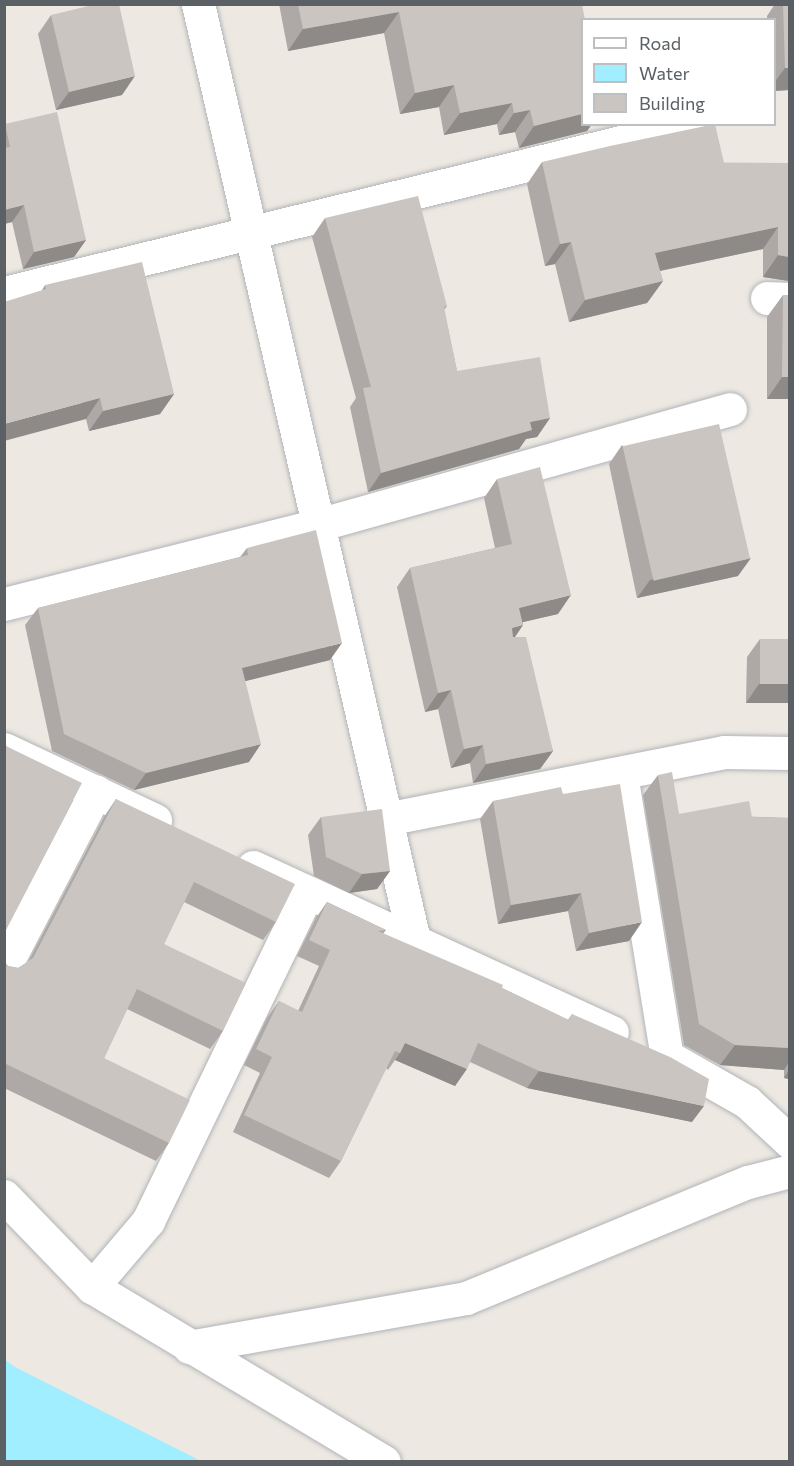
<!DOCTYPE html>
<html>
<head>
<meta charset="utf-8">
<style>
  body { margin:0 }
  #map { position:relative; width:794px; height:1466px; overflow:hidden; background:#eee8e2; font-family:Commissioner,sans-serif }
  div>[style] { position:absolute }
  .water>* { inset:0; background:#a0eeff }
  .roads { filter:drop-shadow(0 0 2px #b0b5b8) drop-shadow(0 0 2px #b0b5b8) }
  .street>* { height:33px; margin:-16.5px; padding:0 16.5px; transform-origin:16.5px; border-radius:16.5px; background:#fff }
  .wall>* { inset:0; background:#aea9a6 }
  .shaded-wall>* { inset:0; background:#8d8a87 }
  .building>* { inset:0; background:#cac5c1; transform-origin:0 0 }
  span { translate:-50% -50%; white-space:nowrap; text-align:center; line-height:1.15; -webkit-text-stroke:5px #fff; paint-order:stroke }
  .frame { position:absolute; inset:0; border:6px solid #5a6063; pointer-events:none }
  .legend { position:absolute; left:581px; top:18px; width:195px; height:108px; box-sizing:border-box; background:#fff; border:2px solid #bdbfc1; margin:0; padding:8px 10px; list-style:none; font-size:18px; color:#5a6063 }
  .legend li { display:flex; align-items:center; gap:12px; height:30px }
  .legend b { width:30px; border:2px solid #bdbfc1 }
</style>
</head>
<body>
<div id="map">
  <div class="water">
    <i style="clip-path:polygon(4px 1359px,15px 1367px,201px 1461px,5px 1461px)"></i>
  </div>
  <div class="roads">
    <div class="street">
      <i style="left:198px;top:4px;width:966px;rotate:77.01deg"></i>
      <i style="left:4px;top:293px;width:710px;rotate:-13.76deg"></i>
      <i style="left:767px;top:298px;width:23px;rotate:2deg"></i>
      <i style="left:4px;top:604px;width:324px;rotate:-14.1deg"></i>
      <i style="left:318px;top:525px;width:428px;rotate:-15.7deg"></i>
      <i style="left:4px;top:749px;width:167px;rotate:25.2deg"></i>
      <i style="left:621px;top:774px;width:287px;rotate:80.8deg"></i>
      <i style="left:386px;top:819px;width:345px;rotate:-11.2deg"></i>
      <i style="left:724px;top:752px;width:66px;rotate:0.9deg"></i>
      <i style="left:253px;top:867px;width:395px;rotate:24.7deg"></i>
      <i style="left:4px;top:968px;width:199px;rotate:-62.5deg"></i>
      <i style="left:670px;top:1058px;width:89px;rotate:29.7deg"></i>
      <i style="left:747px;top:1102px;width:59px;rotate:42.9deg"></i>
      <i style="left:4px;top:1196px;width:127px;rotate:46deg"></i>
      <i style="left:92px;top:1287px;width:340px;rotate:30.9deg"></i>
      <i style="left:92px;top:1287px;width:87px;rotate:-49.7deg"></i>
      <i style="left:148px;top:1221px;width:365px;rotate:-64.1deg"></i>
      <i style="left:189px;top:1347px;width:281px;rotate:-10deg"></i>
      <i style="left:466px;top:1298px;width:305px;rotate:-22.4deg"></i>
      <i style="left:748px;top:1182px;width:43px;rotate:-14.7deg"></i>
    </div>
  </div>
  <div class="wall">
    <i style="clip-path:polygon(279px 4px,582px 4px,582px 124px,592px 124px,587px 131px,519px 148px,515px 132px,499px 135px,497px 124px,444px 135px,439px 107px,400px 114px,384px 33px,288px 51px)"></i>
    <i style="clip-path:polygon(775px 4px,789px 4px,789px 90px,774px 91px,774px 20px,767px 20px,767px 16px)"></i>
    <i style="clip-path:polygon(51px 15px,122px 95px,56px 110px,38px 34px)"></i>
    <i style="clip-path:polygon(4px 124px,86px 240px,74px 257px,23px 269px,12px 222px,4px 224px)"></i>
    <i style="clip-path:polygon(542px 162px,789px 163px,789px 281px,763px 277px,763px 249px,660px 271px,663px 281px,647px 303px,569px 322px,555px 264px,545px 266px,527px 184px)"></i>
    <i style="clip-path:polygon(325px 218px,447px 306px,444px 310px,457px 371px,550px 418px,537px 437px,526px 439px,519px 449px,368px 492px,350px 407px,356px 398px,312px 237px)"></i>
    <i style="clip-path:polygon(45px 285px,174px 394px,160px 414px,89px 431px,86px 419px,42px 290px)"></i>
    <i style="clip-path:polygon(783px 295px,789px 399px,767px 399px,767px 317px)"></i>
    <i style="clip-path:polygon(622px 445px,738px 576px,637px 598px,609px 464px)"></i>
    <i style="clip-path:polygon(497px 479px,558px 614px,523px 622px,523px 625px,515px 637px,553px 751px,540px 769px,473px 783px,470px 763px,451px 768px,438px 709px,425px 712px,397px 587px,410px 568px,495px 548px,484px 498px)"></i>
    <i style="clip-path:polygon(247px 548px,330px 660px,245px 681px,249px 762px,134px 790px,52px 751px,25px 625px,38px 608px,240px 557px)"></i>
    <i style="clip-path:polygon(760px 639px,789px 703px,746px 703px,747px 657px)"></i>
    <i style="clip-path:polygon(658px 775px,679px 814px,789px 818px,789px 1079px,784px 1078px,784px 1070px,720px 1065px,684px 1045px,643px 795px)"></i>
    <i style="clip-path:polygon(563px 794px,629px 941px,576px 951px,568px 911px,498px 924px,480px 819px,493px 801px)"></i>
    <i style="clip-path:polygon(116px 799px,276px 922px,263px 940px,184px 902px,164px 944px,223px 1031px,210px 1049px,127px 1009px,104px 1058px,169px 1143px,156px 1161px,4px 1088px,4px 961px,8px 966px,18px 968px,28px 962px,104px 817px)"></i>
    <i style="clip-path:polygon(321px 817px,390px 871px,377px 889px,349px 893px,314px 876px,308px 835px)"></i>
    <i style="clip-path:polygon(327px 902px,386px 930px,383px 934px,502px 988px,568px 1020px,572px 1014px,692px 1122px,527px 1088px,470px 1062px,455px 1086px,395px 1060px,388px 1070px,386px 1068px,341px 1161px,329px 1178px,233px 1132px,260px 1073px,244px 1065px,267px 1018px,279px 1001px,298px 1011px,319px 966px,297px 956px,316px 918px)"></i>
  </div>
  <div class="shaded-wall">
    <i style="clip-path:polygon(399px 12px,384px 33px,288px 51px,303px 29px)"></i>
    <i style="clip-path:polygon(785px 68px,789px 68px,789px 90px,774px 91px,774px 83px)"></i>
    <i style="clip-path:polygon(135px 76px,122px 95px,56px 110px,69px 92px)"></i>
    <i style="clip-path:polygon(454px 85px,439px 107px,400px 114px,415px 93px)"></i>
    <i style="clip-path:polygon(512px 103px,497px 124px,444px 135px,460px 113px)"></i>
    <i style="clip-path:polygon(530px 110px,515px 132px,499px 135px,514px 113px)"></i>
    <i style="clip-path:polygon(582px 114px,582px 124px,592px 124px,587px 131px,519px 148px,534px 126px)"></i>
    <i style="clip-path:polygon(24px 205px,12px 222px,4px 224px,4px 210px)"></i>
    <i style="clip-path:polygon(778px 227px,763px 249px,640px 275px,655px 253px)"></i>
    <i style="clip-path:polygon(86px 240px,74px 257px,23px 269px,34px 252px)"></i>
    <i style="clip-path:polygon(571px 242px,555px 264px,545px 266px,560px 244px)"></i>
    <i style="clip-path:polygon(778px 255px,789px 257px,789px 281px,763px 277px)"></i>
    <i style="clip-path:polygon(663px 281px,647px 303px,569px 322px,585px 300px)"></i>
    <i style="clip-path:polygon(782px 377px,789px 377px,789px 399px,767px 399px)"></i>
    <i style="clip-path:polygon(174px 394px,160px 414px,89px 431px,103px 411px)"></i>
    <i style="clip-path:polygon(100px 398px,86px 419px,4px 441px,4px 424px)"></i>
    <i style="clip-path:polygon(550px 418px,537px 437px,526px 439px,519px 449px,368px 492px,381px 473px,530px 422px)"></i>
    <i style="clip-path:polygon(751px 558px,738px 576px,637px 598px,650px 580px)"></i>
    <i style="clip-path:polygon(571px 595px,558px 614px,506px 626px,519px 608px)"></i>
    <i style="clip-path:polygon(523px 625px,510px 644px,512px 628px)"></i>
    <i style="clip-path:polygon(342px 643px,330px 660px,230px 685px,242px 668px)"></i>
    <i style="clip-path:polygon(759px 684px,789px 684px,789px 703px,746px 703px)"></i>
    <i style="clip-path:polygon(451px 690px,438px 709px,425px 712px,438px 693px)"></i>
    <i style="clip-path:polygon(261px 744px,249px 762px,134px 790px,146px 773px)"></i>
    <i style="clip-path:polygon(483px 745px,470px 763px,451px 768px,464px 749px)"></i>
    <i style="clip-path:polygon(553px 751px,540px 769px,473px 783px,486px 764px)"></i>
    <i style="clip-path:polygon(390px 871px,377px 889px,349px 893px,362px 874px)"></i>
    <i style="clip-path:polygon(581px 893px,568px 911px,498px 924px,511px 905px)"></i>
    <i style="clip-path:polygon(642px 922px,629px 941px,576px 951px,589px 933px)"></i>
    <i style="clip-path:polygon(405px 1043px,467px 1069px,455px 1086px,395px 1060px,400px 1053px)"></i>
    <i style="clip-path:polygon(735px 1045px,789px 1048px,789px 1062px,784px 1070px,720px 1065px)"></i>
    <i style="clip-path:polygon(789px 1070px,789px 1079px,784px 1078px)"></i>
    <i style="clip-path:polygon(539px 1071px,704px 1106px,692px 1122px,527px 1088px)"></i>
  </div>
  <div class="building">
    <i style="clip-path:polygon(97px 4px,119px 4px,135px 76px,69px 92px,51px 15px)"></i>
    <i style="clip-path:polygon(298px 4px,582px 4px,585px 20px,582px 20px,582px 114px,534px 126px,530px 110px,514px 113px,512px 103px,460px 113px,454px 85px,415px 93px,399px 12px,303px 29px)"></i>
    <i style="clip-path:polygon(783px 4px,789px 4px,789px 68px,785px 68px)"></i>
    <i style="clip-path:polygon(57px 112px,86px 240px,34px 252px,24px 205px,4px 210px,4px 148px,10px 147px,5px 124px)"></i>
    <i style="clip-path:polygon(715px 124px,724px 163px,789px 163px,789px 257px,778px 255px,778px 227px,655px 253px,663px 281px,585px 300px,571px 242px,560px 244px,542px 162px,610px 146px)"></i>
    <i style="clip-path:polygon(418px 196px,447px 306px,444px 307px,457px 371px,540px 357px,550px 418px,530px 422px,532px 430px,381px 473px,363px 388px,371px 387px,325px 218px)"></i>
    <i style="clip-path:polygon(142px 262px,174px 394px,103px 411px,100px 398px,4px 424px,4px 302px,46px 289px,45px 285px)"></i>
    <i style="clip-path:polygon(783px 295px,789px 295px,789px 377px,782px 377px)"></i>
    <i style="left:719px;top:424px;width:138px;height:99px;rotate:77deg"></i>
    <i style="clip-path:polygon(540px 467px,571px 595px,519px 608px,523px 625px,512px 628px,513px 637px,526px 637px,553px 751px,486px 764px,483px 745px,464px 749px,451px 690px,438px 693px,410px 568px,512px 544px,497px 479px)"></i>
    <i style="clip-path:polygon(316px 530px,342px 643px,242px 668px,261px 744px,146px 773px,64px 734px,38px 608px,248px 555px,247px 548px)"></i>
    <i style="left:760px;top:639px;width:29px;height:45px"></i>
    <i style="clip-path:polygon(4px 744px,8px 747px,82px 783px,4px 933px)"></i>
    <i style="clip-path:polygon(672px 772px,679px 814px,749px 801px,752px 817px,789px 818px,789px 1048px,735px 1045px,699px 1024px,658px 775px)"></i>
    <i style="clip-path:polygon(620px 784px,642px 922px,589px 933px,581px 893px,511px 905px,493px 801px,561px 787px,563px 794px)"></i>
    <i style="clip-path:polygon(116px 799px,295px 884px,276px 922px,194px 882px,164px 944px,246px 983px,223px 1031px,137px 989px,104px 1058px,190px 1100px,169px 1143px,4px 1063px,4px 1010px,6px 1005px,4px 1005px,4px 961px,8px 966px,18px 968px,33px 958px)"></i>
    <i style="clip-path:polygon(382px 809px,390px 871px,362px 874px,326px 857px,321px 817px)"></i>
    <i style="clip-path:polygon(327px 902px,386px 930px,378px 931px,503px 985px,502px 988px,569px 1020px,572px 1014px,670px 1057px,709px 1079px,704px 1106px,539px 1071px,478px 1043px,467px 1069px,405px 1043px,400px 1053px,395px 1051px,341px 1161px,244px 1115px,272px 1057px,256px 1049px,279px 1001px,302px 1012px,330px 950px,309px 940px)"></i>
  </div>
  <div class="frame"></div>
  <ul class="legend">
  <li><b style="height:8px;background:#fff"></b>Road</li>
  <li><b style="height:16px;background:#a0eeff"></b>Water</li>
  <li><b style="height:16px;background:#cac5c1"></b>Building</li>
  </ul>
</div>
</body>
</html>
